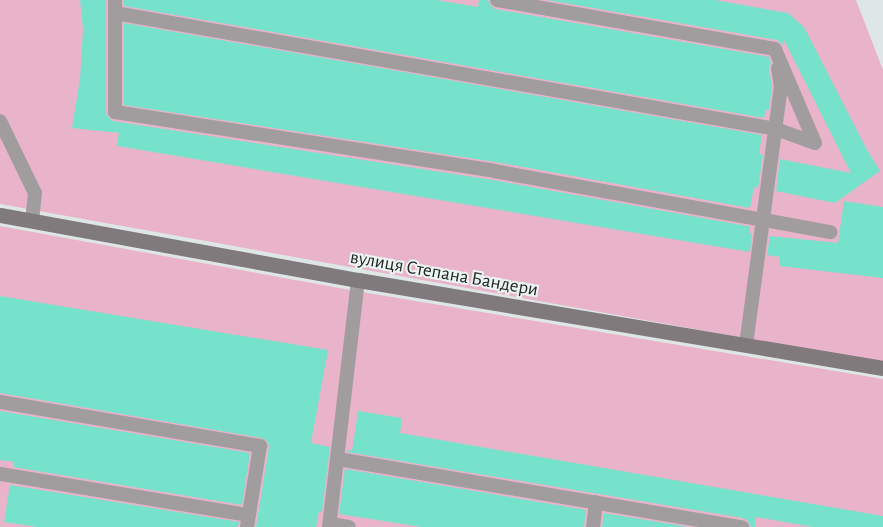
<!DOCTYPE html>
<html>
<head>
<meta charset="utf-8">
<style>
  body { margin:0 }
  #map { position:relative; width:883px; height:527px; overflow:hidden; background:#dee7e5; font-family:"Alegreya Sans",sans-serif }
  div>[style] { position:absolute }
  .green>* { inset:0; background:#e9b3ca }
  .building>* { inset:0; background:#77e2cc }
  .lane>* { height:14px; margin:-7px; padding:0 7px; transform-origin:7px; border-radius:7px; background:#a19d9e }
  .secondary>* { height:15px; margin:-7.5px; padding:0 7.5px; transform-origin:7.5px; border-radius:7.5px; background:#807a7c }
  span { translate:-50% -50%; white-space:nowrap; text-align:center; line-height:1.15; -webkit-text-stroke:4px #ebf5f2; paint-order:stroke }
  .street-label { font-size:19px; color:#242726 }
</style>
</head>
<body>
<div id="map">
  <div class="green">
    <i style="clip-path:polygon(0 0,856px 0,883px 70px,883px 363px,0 204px)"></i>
    <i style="clip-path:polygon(0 226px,356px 291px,883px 379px,883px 527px,0 527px)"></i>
  </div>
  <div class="building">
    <i style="clip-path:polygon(80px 0,106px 0,106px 112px,107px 116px,113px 121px,493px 180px,747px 226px,750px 226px,749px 233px,752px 234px,750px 252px,117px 146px,119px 133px,72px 128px,80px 79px,83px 29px)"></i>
    <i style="clip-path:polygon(124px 0,436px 0,478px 7px,479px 0,488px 0,491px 6px,495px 9px,769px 57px,771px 63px,769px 69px,772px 87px,769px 110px,766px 110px,764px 118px,124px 6px)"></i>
    <i style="clip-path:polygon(547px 0,714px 0,788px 13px,804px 27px,866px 148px,880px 171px,835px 203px,776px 191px,780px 159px,851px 173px,784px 40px,783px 45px,777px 40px)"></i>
    <i style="clip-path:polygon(124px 23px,762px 135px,759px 154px,763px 155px,758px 188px,754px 187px,750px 208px,495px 162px,124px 105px)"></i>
    <i style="clip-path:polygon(844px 201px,883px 207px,883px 278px,779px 266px,780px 257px,767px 255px,770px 236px,838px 243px)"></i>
    <i style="clip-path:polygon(0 296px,328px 350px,311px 443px,330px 447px,322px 512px,319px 511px,316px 527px,256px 527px,269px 447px,268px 442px,262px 438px,0 393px)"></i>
    <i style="clip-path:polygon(0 411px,250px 453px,242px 505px,13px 467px,14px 462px,0 460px)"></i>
    <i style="clip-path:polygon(358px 411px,402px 418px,400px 433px,883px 516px,883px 527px,813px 527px,756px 517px,755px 527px,751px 527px,748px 521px,743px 518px,347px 452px,347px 450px,352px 451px)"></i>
    <i style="clip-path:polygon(345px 469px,586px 510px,584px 527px,422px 527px,339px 514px)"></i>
    <i style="clip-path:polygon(10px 485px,239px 522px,238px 527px,37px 527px,4px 522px)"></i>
    <i style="clip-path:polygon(604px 513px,689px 527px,602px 527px)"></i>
  </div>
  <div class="lane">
    <i style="left:115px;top:0;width:112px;rotate:90deg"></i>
    <i style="left:115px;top:112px;width:384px;rotate:8.8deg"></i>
    <i style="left:494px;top:171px;width:342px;rotate:10.3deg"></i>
    <i style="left:497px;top:0;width:282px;rotate:10deg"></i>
    <i style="left:115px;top:13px;width:671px;rotate:9.95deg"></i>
    <i style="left:776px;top:129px;width:41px;rotate:19.7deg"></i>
    <i style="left:815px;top:143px;width:102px;rotate:-113.1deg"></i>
    <i style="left:0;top:121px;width:80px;rotate:64.1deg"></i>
    <i style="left:35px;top:193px;width:28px;rotate:96deg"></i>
    <i style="left:746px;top:345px;width:260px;rotate:-82.3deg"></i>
    <i style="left:781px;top:87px;width:19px;rotate:-99deg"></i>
    <i style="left:0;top:402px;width:264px;rotate:9.6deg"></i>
    <i style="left:260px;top:446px;width:82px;rotate:99.1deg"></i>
    <i style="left:338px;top:459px;width:410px;rotate:9.6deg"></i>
    <i style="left:0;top:474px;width:252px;rotate:9.4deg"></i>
    <i style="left:330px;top:524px;width:19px;rotate:9deg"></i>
    <i style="left:329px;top:527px;width:249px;rotate:-83.3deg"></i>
    <i style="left:593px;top:527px;width:25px;rotate:-83deg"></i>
  </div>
  <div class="secondary">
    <i style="left:0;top:215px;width:364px;rotate:10.3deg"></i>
    <i style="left:358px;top:280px;width:532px;rotate:9.52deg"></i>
  </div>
  <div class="street-label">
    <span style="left:444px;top:274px;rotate:10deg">вулиця Степана Бандери</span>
  </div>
</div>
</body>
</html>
